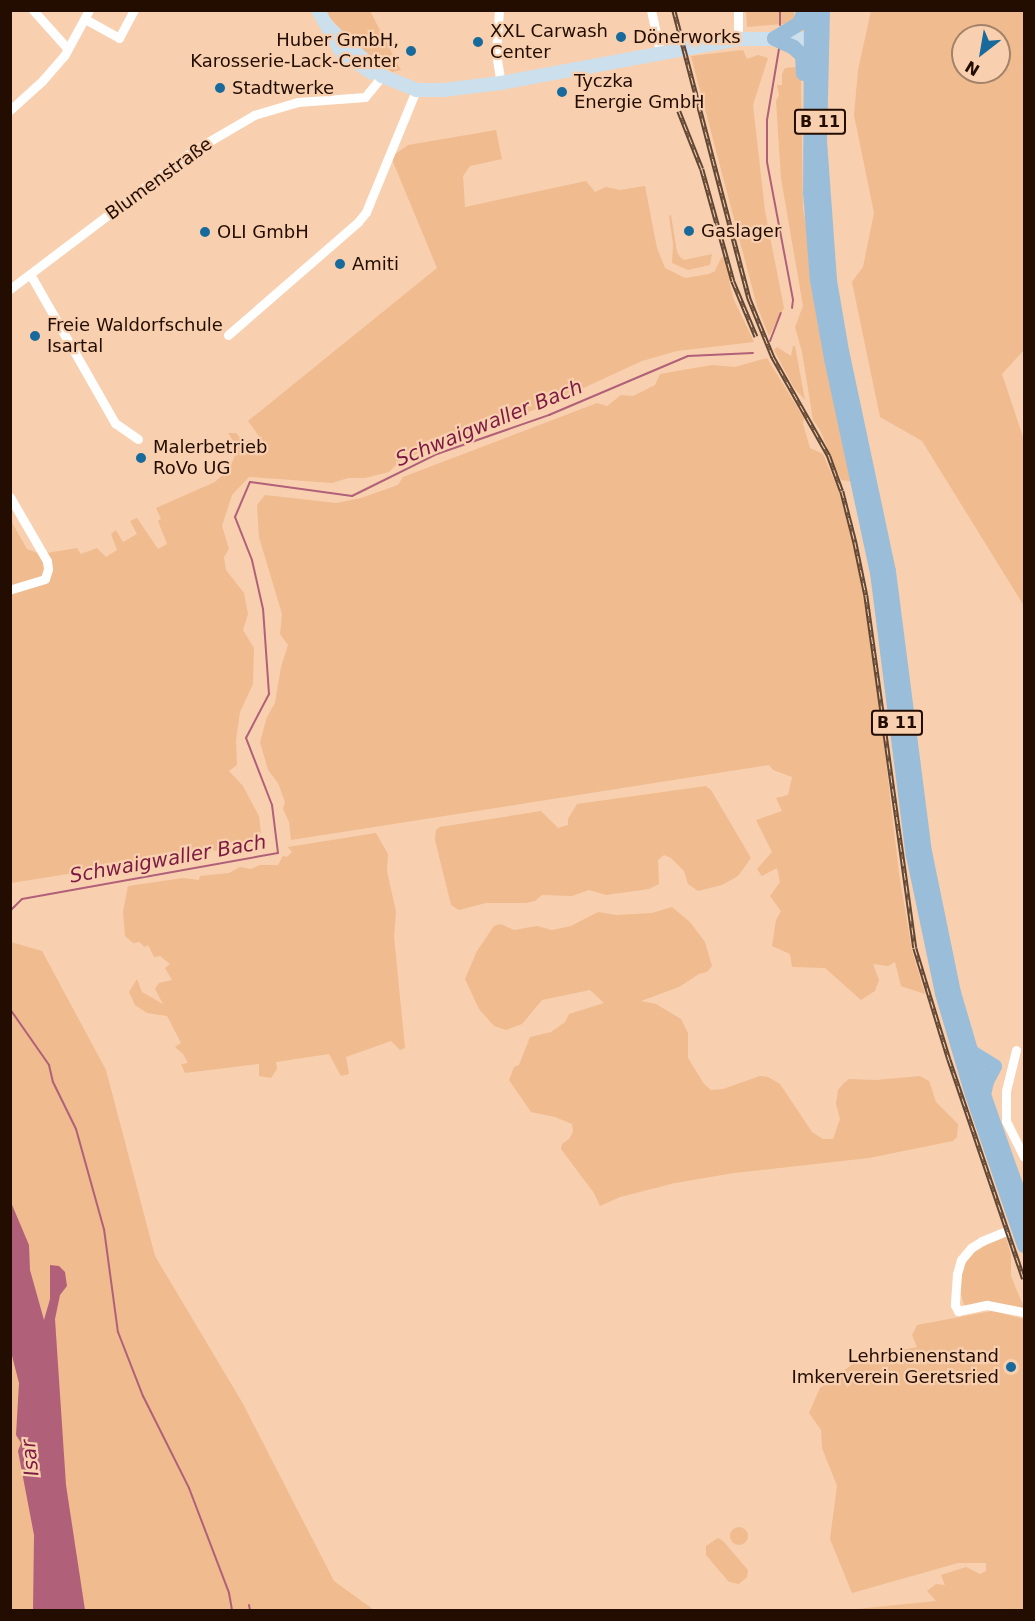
<!DOCTYPE html>
<html>
<head>
<meta charset="utf-8">
<style>
  body { margin:0 }
  #map { position:relative; width:1035px; height:1621px; overflow:hidden; background:#f8d0af; font-family:"DejaVu Sans",sans-serif }
  div>[style] { position:absolute }
  .green>* { inset:0; background:#efbb8f }
  .round { border-radius:50% }
  .water>* { inset:0; background:#b06078 }
  .stream>* { height:2px; margin:-1px; padding:0 1px; transform-origin:1px; border-radius:1px; background:#b06078 }
  .street>* { height:9px; margin:-4.5px; padding:0 4.5px; transform-origin:4.5px; border-radius:4.5px; background:#fff }
  .secondary>* { height:14px; margin:-7px; padding:0 7px; transform-origin:7px; border-radius:7px; background:#ccdfec }
  .primary>* { height:15px; margin:-7.5px; padding:0 7.5px; transform-origin:7.5px; border-radius:7.5px; background:#9abed9 }
  .rail>* { height:4.5px; margin-top:-2.25px; transform-origin:0; background:repeating-linear-gradient(90deg,#f8d0af 0 7px,#624634 0 14px); box-sizing:border-box; border-block:2px solid #624634 }
  .dots>* { width:16px; height:16px; translate:-50% -50%; box-sizing:border-box; border:3px solid #f8d0af; border-radius:50% }
  span { translate:-50% -50%; white-space:nowrap; text-align:center; line-height:1.15; -webkit-text-stroke:4.5px #f8d0af; paint-order:stroke }
  .shield-label span { padding:2px 4px; background:#f8d0af; border:2px solid; border-radius:4px; -webkit-text-stroke-width:0 }
  .shield-label { font-size:16px; color:#230c00; font-weight:700 }
  .poi-label { font-size:18px; color:#230c00 }
  .left { translate:0 -50%; text-align:left }
  .right { translate:-100% -50%; text-align:right }
  .street-label { font-size:18px; color:#230c00 }
  .water-label { font-size:20px; color:#7d1a42; font-style:italic }
  .frame { position:absolute; inset:0; border:12px solid #230c00; pointer-events:none }
  .north { position:absolute; left:951px; top:24px; width:60px; height:60px; box-sizing:border-box; background:#f8d0af; border:2px solid #a38269; border-radius:50%; rotate:211deg; font-size:16px; font-weight:700; line-height:24px; text-align:center; color:#230c00 }
  .north::after { content:''; display:block; margin:auto; width:21px; height:27px; background:#196a9c; clip-path:polygon(50% 0,100% 100%,50% 72%,0 100%) }
</style>
</head>
<body>
<div id="map">
  <div class="green">
    <i style="clip-path:polygon(324px 11px,370px 11px,401px 70px,392px 72px,349px 39px)"></i>
    <i style="clip-path:polygon(746px 11px,794px 11px,794px 23px,747px 27px)"></i>
    <i style="clip-path:polygon(evenodd,871px 11px,1024px 11px,1024px 350px,1002px 374px,1024px 440px,1024px 606px,922px 441px,880px 417px,852px 282px,863px 267px,874px 213px,854px 115px,858px 70px,871px 11px,963px 36px,999px 36px,999px 72px,963px 72px,963px 36px)"></i>
    <i style="clip-path:polygon(743px 50px,747px 59px,758px 55px,768px 58px,753px 105px,765px 211px,784px 308px,769px 336px,757px 306px,691px 56px)"></i>
    <i style="clip-path:polygon(798px 67px,801px 81px,803px 209px,856px 482px,841px 480px,820px 430px,813px 420px,802px 352px,795px 327px,803px 306px,781px 178px,776px 101px,779px 95px,777px 85px,782px 85px,782px 74px,785px 68px)"></i>
    <i style="clip-path:polygon(496px 130px,502px 159px,470px 166px,463px 176px,465px 207px,586px 181px,595px 192px,606px 187px,620px 190px,645px 186px,657px 248px,665px 268px,685px 278px,709px 274px,715px 271px,721px 258px,725px 256px,733px 281px,729px 281px,734px 300px,754px 342px,677px 351px,642px 361px,553px 402px,461px 440px,431px 448px,400px 461px,389px 472px,365px 478px,348px 478px,332px 483px,249px 477px,232px 495px,222px 526px,229px 549px,224px 557px,226px 570px,244px 593px,248px 614px,243px 630px,254px 648px,253px 684px,240px 712px,236px 740px,237px 765px,229px 771px,243px 786px,259px 816px,261px 833px,251px 845px,11px 883px,10px 519px,27px 549px,40px 554px,77px 548px,81px 554px,97px 548px,106px 557px,117px 550px,111px 534px,116px 530px,123px 542px,137px 534px,130px 521px,137px 518px,158px 549px,167px 544px,158px 521px,161px 519px,156px 508px,215px 482px,229px 469px,238px 449px,228px 433px,236px 433px,244px 442px,251px 440px,254px 447px,261px 439px,248px 421px,437px 268px,391px 157px,408px 145px)"></i>
    <i style="clip-path:polygon(671px 215px,677px 252px,680px 257px,684px 260px,712px 254px,710px 265px,688px 270px,672px 263px,673px 244px,669px 216px)"></i>
    <i style="clip-path:polygon(793px 346px,795px 346px,805px 400px,794px 388px,774px 350px,777px 347px,791px 356px)"></i>
    <i style="clip-path:polygon(767px 358px,804px 418px,803px 424px,810px 448px,823px 454px,838px 489px,854px 547px,873px 652px,899px 873px,912px 951px,925px 994px,901px 986px,895px 962px,888px 966px,873px 964px,879px 980px,875px 991px,861px 1000px,825px 968px,792px 967px,790px 954px,772px 946px,776px 920px,781px 911px,770px 896px,780px 882px,777px 868px,762px 876px,757px 869px,772px 852px,756px 820px,782px 811px,776px 798px,788px 795px,792px 777px,773px 770px,769px 765px,291px 840px,289px 822px,283px 809px,285px 802px,278px 783px,268px 770px,260px 742px,267px 717px,275px 703px,281px 667px,288px 645px,280px 634px,282px 614px,259px 537px,257px 505px,265px 495px,336px 503px,361px 498px,398px 485px,403px 477px,597px 403px,607px 406px,621px 395px,633px 396px,655px 385px,660px 374px,712px 365px,735px 367px)"></i>
    <i style="clip-path:polygon(706px 786px,711px 790px,751px 858px,738px 876px,722px 885px,698px 891px,688px 884px,684px 871px,671px 858px,664px 855px,658px 860px,659px 884px,649px 889px,606px 895px,589px 890px,572px 896px,542px 895px,535px 901px,526px 903px,486px 903px,459px 910px,451px 905px,435px 840px,436px 830px,440px 827px,541px 811px,558px 828px,568px 825px,568px 819px,577px 804px)"></i>
    <i style="clip-path:polygon(376px 833px,388px 854px,387px 871px,396px 912px,394px 936px,405px 1048px,400px 1050px,391px 1041px,346px 1057px,349px 1074px,341px 1076px,329px 1054px,276px 1062px,277px 1069px,271px 1078px,259px 1076px,259px 1064px,185px 1073px,181px 1064px,188px 1063px,183px 1054px,175px 1047px,181px 1043px,167px 1016px,147px 1013px,135px 1005px,129px 992px,137px 979px,142px 992px,163px 1004px,155px 989px,159px 983px,172px 980px,165px 968px,170px 964px,160px 956px,154px 957px,148px 945px,145px 947px,139px 942px,133px 943px,125px 936px,123px 912px,128px 886px,183px 878px,199px 880px,200px 876px,229px 873px,240px 867px,251px 869px,260px 865px,278px 865px,283px 856px,287px 857px,292px 852px,288px 847px)"></i>
    <i style="clip-path:polygon(672px 907px,690px 922px,705px 942px,712px 966px,707px 972px,699px 974px,679px 987px,641px 1001px,656px 1004px,681px 1019px,688px 1033px,688px 1058px,704px 1084px,711px 1090px,723px 1089px,760px 1076px,768px 1077px,780px 1084px,812px 1132px,823px 1139px,833px 1139px,840px 1119px,836px 1104px,838px 1090px,844px 1083px,849px 1079px,876px 1080px,920px 1076px,929px 1081px,936px 1102px,958px 1124px,957px 1137px,953px 1141px,869px 1158px,734px 1173px,675px 1183px,620px 1197px,600px 1206px,594px 1193px,561px 1149px,562px 1144px,569px 1139px,573px 1132px,572px 1124px,555px 1117px,531px 1112px,509px 1080px,514px 1067px,519px 1065px,530px 1037px,551px 1032px,565px 1022px,569px 1014px,604px 1003px,590px 990px,542px 1000px,522px 1024px,506px 1030px,494px 1026px,479px 1009px,465px 979px,477px 951px,494px 926px,501px 924px,514px 930px,537px 926px,552px 930px,571px 926px,598px 912px,616px 915px,652px 913px)"></i>
    <i style="clip-path:polygon(11px 942px,42px 951px,106px 1070px,155px 1256px,242px 1402px,334px 1581px,374px 1610px,11px 1610px)"></i>
    <i style="clip-path:polygon(1005px 1234px,1011px 1255px,1011px 1276px,1024px 1308px,965px 1307px,959px 1289px,960px 1272px,968px 1256px)"></i>
    <i style="clip-path:polygon(992px 1311px,1024px 1319px,1024px 1610px,847px 1610px,936px 1601px,927px 1591px,936px 1584px,945px 1585px,941px 1575px,966px 1567px,980px 1574px,986px 1571px,986px 1563px,958px 1563px,852px 1593px,830px 1539px,837px 1486px,822px 1448px,821px 1430px,809px 1413px,820px 1388px,861px 1358px,917px 1347px,912px 1335px,917px 1325px)"></i>
    <i class="round" style="left:730px;top:1527px;width:18px;height:18px"></i>
    <i style="clip-path:polygon(718px 1538px,723px 1541px,748px 1570px,747px 1577px,739px 1584px,729px 1582px,706px 1555px,706px 1546px)"></i>
  </div>
  <div class="water">
    <i style="clip-path:polygon(10px 1200px,29px 1245px,30px 1270px,44px 1320px,50px 1299px,50px 1265px,59px 1266px,65px 1272px,67px 1286px,60px 1295px,55px 1319px,66px 1485px,85px 1610px,33px 1610px,34px 1535px,18px 1451px,21px 1443px,16px 1435px,19px 1383px,11px 1352px)"></i>
  </div>
  <div class="stream">
    <i style="left:780px;top:25px;width:15px;rotate:-90deg"></i>
    <i style="left:779px;top:49px;width:72px;rotate:99.6deg"></i>
    <i style="left:767px;top:120px;width:42px;rotate:90deg"></i>
    <i style="left:767px;top:162px;width:140px;rotate:79.3deg"></i>
    <i style="left:793px;top:300px;width:8px;rotate:97deg"></i>
    <i style="left:770px;top:341px;width:30px;rotate:-69deg"></i>
    <i style="left:10px;top:911px;width:17px;rotate:-45deg"></i>
    <i style="left:22px;top:899px;width:260px;rotate:-10.2deg"></i>
    <i style="left:278px;top:853px;width:48px;rotate:-97.1deg"></i>
    <i style="left:272px;top:805px;width:72px;rotate:-111.2deg"></i>
    <i style="left:246px;top:738px;width:50px;rotate:-62.4deg"></i>
    <i style="left:269px;top:694px;width:85px;rotate:-94deg"></i>
    <i style="left:263px;top:609px;width:50px;rotate:-102.7deg"></i>
    <i style="left:252px;top:560px;width:46px;rotate:-111.6deg"></i>
    <i style="left:235px;top:517px;width:38px;rotate:-67deg"></i>
    <i style="left:250px;top:482px;width:103px;rotate:7.8deg"></i>
    <i style="left:352px;top:496px;width:95px;rotate:-26.3deg"></i>
    <i style="left:437px;top:454px;width:119px;rotate:-19.2deg"></i>
    <i style="left:549px;top:415px;width:151px;rotate:-23deg"></i>
    <i style="left:688px;top:356px;width:65px;rotate:-2.6deg"></i>
    <i style="left:10px;top:1009px;width:68px;rotate:55.1deg"></i>
    <i style="left:49px;top:1065px;width:17px;rotate:77deg"></i>
    <i style="left:53px;top:1082px;width:52px;rotate:63.9deg"></i>
    <i style="left:76px;top:1129px;width:104px;rotate:74.4deg"></i>
    <i style="left:104px;top:1229px;width:104px;rotate:82.3deg"></i>
    <i style="left:118px;top:1332px;width:69px;rotate:68.7deg"></i>
    <i style="left:143px;top:1396px;width:103px;rotate:63.4deg"></i>
    <i style="left:189px;top:1488px;width:112px;rotate:69.1deg"></i>
    <i style="left:229px;top:1593px;width:17px;rotate:80deg"></i>
    <i style="left:249px;top:1605px;width:5px;rotate:79deg"></i>
  </div>
  <div class="street">
    <i style="left:33px;top:10px;width:52px;rotate:48.1deg"></i>
    <i style="left:499px;top:10px;width:43px;rotate:94deg"></i>
    <i style="left:496px;top:53px;width:30px;rotate:81deg"></i>
    <i style="left:651px;top:10px;width:43px;rotate:77.9deg"></i>
    <i style="left:85px;top:19px;width:39px;rotate:29deg"></i>
    <i style="left:119px;top:38px;width:32px;rotate:-62deg"></i>
    <i style="left:738px;top:39px;width:29px;rotate:-90deg"></i>
    <i style="left:10px;top:110px;width:43px;rotate:-42.2deg"></i>
    <i style="left:42px;top:81px;width:33px;rotate:-49deg"></i>
    <i style="left:64px;top:56px;width:52px;rotate:-61.5deg"></i>
    <i style="left:30px;top:274px;width:172px;rotate:60.3deg"></i>
    <i style="left:115px;top:423px;width:28px;rotate:35deg"></i>
    <i style="left:10px;top:289px;width:227px;rotate:-37.1deg"></i>
    <i style="left:191px;top:152px;width:73px;rotate:-30.4deg"></i>
    <i style="left:254px;top:115px;width:46px;rotate:-16.5deg"></i>
    <i style="left:298px;top:102px;width:67px;rotate:-4.3deg"></i>
    <i style="left:365px;top:97px;width:27px;rotate:-51deg"></i>
    <i style="left:228px;top:335px;width:172px;rotate:-41deg"></i>
    <i style="left:358px;top:222px;width:13px;rotate:-51deg"></i>
    <i style="left:366px;top:212px;width:132px;rotate:-67.7deg"></i>
    <i style="left:10px;top:497px;width:74px;rotate:60deg"></i>
    <i style="left:47px;top:561px;width:8px;rotate:83deg"></i>
    <i style="left:48px;top:569px;width:10px;rotate:107deg"></i>
    <i style="left:45px;top:579px;width:37px;rotate:163deg"></i>
    <i style="left:1016px;top:1050px;width:42px;rotate:103.7deg"></i>
    <i style="left:1006px;top:1091px;width:30px;rotate:90deg"></i>
    <i style="left:1006px;top:1121px;width:40px;rotate:63.4deg"></i>
    <i style="left:1004px;top:1232px;width:24px;rotate:158deg"></i>
    <i style="left:982px;top:1241px;width:13px;rotate:148deg"></i>
    <i style="left:971px;top:1248px;width:16px;rotate:130deg"></i>
    <i style="left:961px;top:1260px;width:15px;rotate:106deg"></i>
    <i style="left:957px;top:1274px;width:31px;rotate:94deg"></i>
    <i style="left:955px;top:1305px;width:7px;rotate:63deg"></i>
    <i style="left:958px;top:1311px;width:30px;rotate:-12deg"></i>
    <i style="left:987px;top:1305px;width:38px;rotate:11deg"></i>
  </div>
  <div class="secondary">
    <i style="left:318px;top:10px;width:48px;rotate:61.3deg"></i>
    <i style="left:341px;top:52px;width:37px;rotate:34deg"></i>
    <i style="left:329px;top:28px;width:72px;rotate:42.2deg"></i>
    <i style="left:382px;top:76px;width:37px;rotate:22deg"></i>
    <i style="left:416px;top:90px;width:27px"></i>
    <i style="left:443px;top:90px;width:58px;rotate:-6.9deg"></i>
    <i style="left:501px;top:83px;width:241px;rotate:-10.5deg"></i>
    <i style="left:738px;top:39px;width:82px"></i>
  </div>
  <div class="primary">
    <i style="left:811px;top:10px;width:182px;rotate:90.3deg"></i>
    <i style="left:810px;top:192px;width:88px;rotate:85.5deg"></i>
    <i style="left:817px;top:280px;width:79px;rotate:79.8deg"></i>
    <i style="left:831px;top:358px;width:219px;rotate:77.9deg"></i>
    <i style="left:877px;top:572px;width:285px;rotate:82.8deg"></i>
    <i style="left:913px;top:855px;width:141px;rotate:78.1deg"></i>
    <i style="left:942px;top:993px;width:105px;rotate:73.5deg"></i>
    <i style="left:972px;top:1094px;width:160px;rotate:71deg"></i>
    <i style="left:822px;top:10px;width:130px;rotate:91.3deg"></i>
    <i style="left:819px;top:140px;width:140px;rotate:85.9deg"></i>
    <i style="left:829px;top:280px;width:71px;rotate:80.3deg"></i>
    <i style="left:841px;top:350px;width:226px;rotate:78deg"></i>
    <i style="left:888px;top:571px;width:282px;rotate:82.7deg"></i>
    <i style="left:924px;top:851px;width:144px;rotate:78.4deg"></i>
    <i style="left:953px;top:992px;width:106px;rotate:73.6deg"></i>
    <i style="left:983px;top:1094px;width:123px;rotate:70.5deg"></i>
    <i style="left:774px;top:38px;width:21px;rotate:25deg"></i>
    <i style="left:793px;top:47px;width:12px;rotate:42deg"></i>
    <i style="left:802px;top:55px;width:18px;rotate:87deg"></i>
    <i style="left:774px;top:38px;width:29px;rotate:-31deg"></i>
    <i style="left:799px;top:23px;width:14px;rotate:-69deg"></i>
    <i style="left:970px;top:1051px;width:28px;rotate:32deg"></i>
    <i style="left:994px;top:1066px;width:17px;rotate:118deg"></i>
    <i style="left:986px;top:1081px;width:13px;rotate:103deg"></i>
  </div>
  <div class="rail">
    <i style="left:674px;top:10px;width:298px;rotate:75.4deg"></i>
    <i style="left:749px;top:298px;width:64px;rotate:67.9deg"></i>
    <i style="left:773px;top:357px;width:114px;rotate:60.5deg"></i>
    <i style="left:829px;top:456px;width:37px;rotate:70deg"></i>
    <i style="left:842px;top:491px;width:53px;rotate:75.7deg"></i>
    <i style="left:855px;top:542px;width:54px;rotate:78.3deg"></i>
    <i style="left:866px;top:595px;width:356px;rotate:82.1deg"></i>
    <i style="left:915px;top:948px;width:116px;rotate:73deg"></i>
    <i style="left:949px;top:1059px;width:232px;rotate:71.2deg"></i>
    <i style="left:679px;top:111px;width:62px;rotate:68.4deg"></i>
    <i style="left:702px;top:169px;width:116px;rotate:74.5deg"></i>
    <i style="left:733px;top:281px;width:60px;rotate:67.3deg"></i>
  </div>
  <div class="dots">
    <i style="left:621px;top:37px;background:#196a9c"></i>
    <i style="left:478px;top:42px;background:#196a9c"></i>
    <i style="left:411px;top:51px;background:#196a9c"></i>
    <i style="left:220px;top:88px;background:#196a9c"></i>
    <i style="left:562px;top:92px;background:#196a9c"></i>
    <i style="left:689px;top:231px;background:#196a9c"></i>
    <i style="left:205px;top:232px;background:#196a9c"></i>
    <i style="left:340px;top:264px;background:#196a9c"></i>
    <i style="left:35px;top:336px;background:#196a9c"></i>
    <i style="left:141px;top:458px;background:#196a9c"></i>
    <i style="left:1011px;top:1367px;background:#196a9c"></i>
  </div>
  <div class="shield-label">
    <span style="left:820px;top:122px">B 11</span>
    <span style="left:897px;top:723px">B 11</span>
  </div>
  <div class="poi-label">
    <span class="left" style="left:490px;top:42px">XXL Carwash<br>Center</span>
    <span class="left" style="left:633px;top:37px">Dönerworks</span>
    <span class="right" style="left:399px;top:51px">Huber GmbH,<br>Karosserie-Lack-Center</span>
    <span class="left" style="left:574px;top:92px">Tyczka<br>Energie GmbH</span>
    <span class="left" style="left:232px;top:88px">Stadtwerke</span>
    <span class="left" style="left:701px;top:231px">Gaslager</span>
    <span class="left" style="left:217px;top:232px">OLI GmbH</span>
    <span class="left" style="left:352px;top:264px">Amiti</span>
    <span class="left" style="left:47px;top:336px">Freie Waldorfschule<br>Isartal</span>
    <span class="left" style="left:153px;top:458px">Malerbetrieb<br>RoVo UG</span>
    <span class="right" style="left:999px;top:1367px">Lehrbienenstand<br>Imkerverein Geretsried</span>
  </div>
  <div class="street-label">
    <span style="left:159px;top:179px;rotate:-36deg">Blumenstraße</span>
  </div>
  <div class="water-label">
    <span style="left:489px;top:423px;rotate:-22deg">Schwaigwaller Bach</span>
    <span style="left:168px;top:859px;rotate:-10deg">Schwaigwaller Bach</span>
    <span style="left:30px;top:1458px;rotate:-96deg">Isar</span>
  </div>
  <div class="frame"></div>
  <div class="north">N</div>
</div>
</body>
</html>
